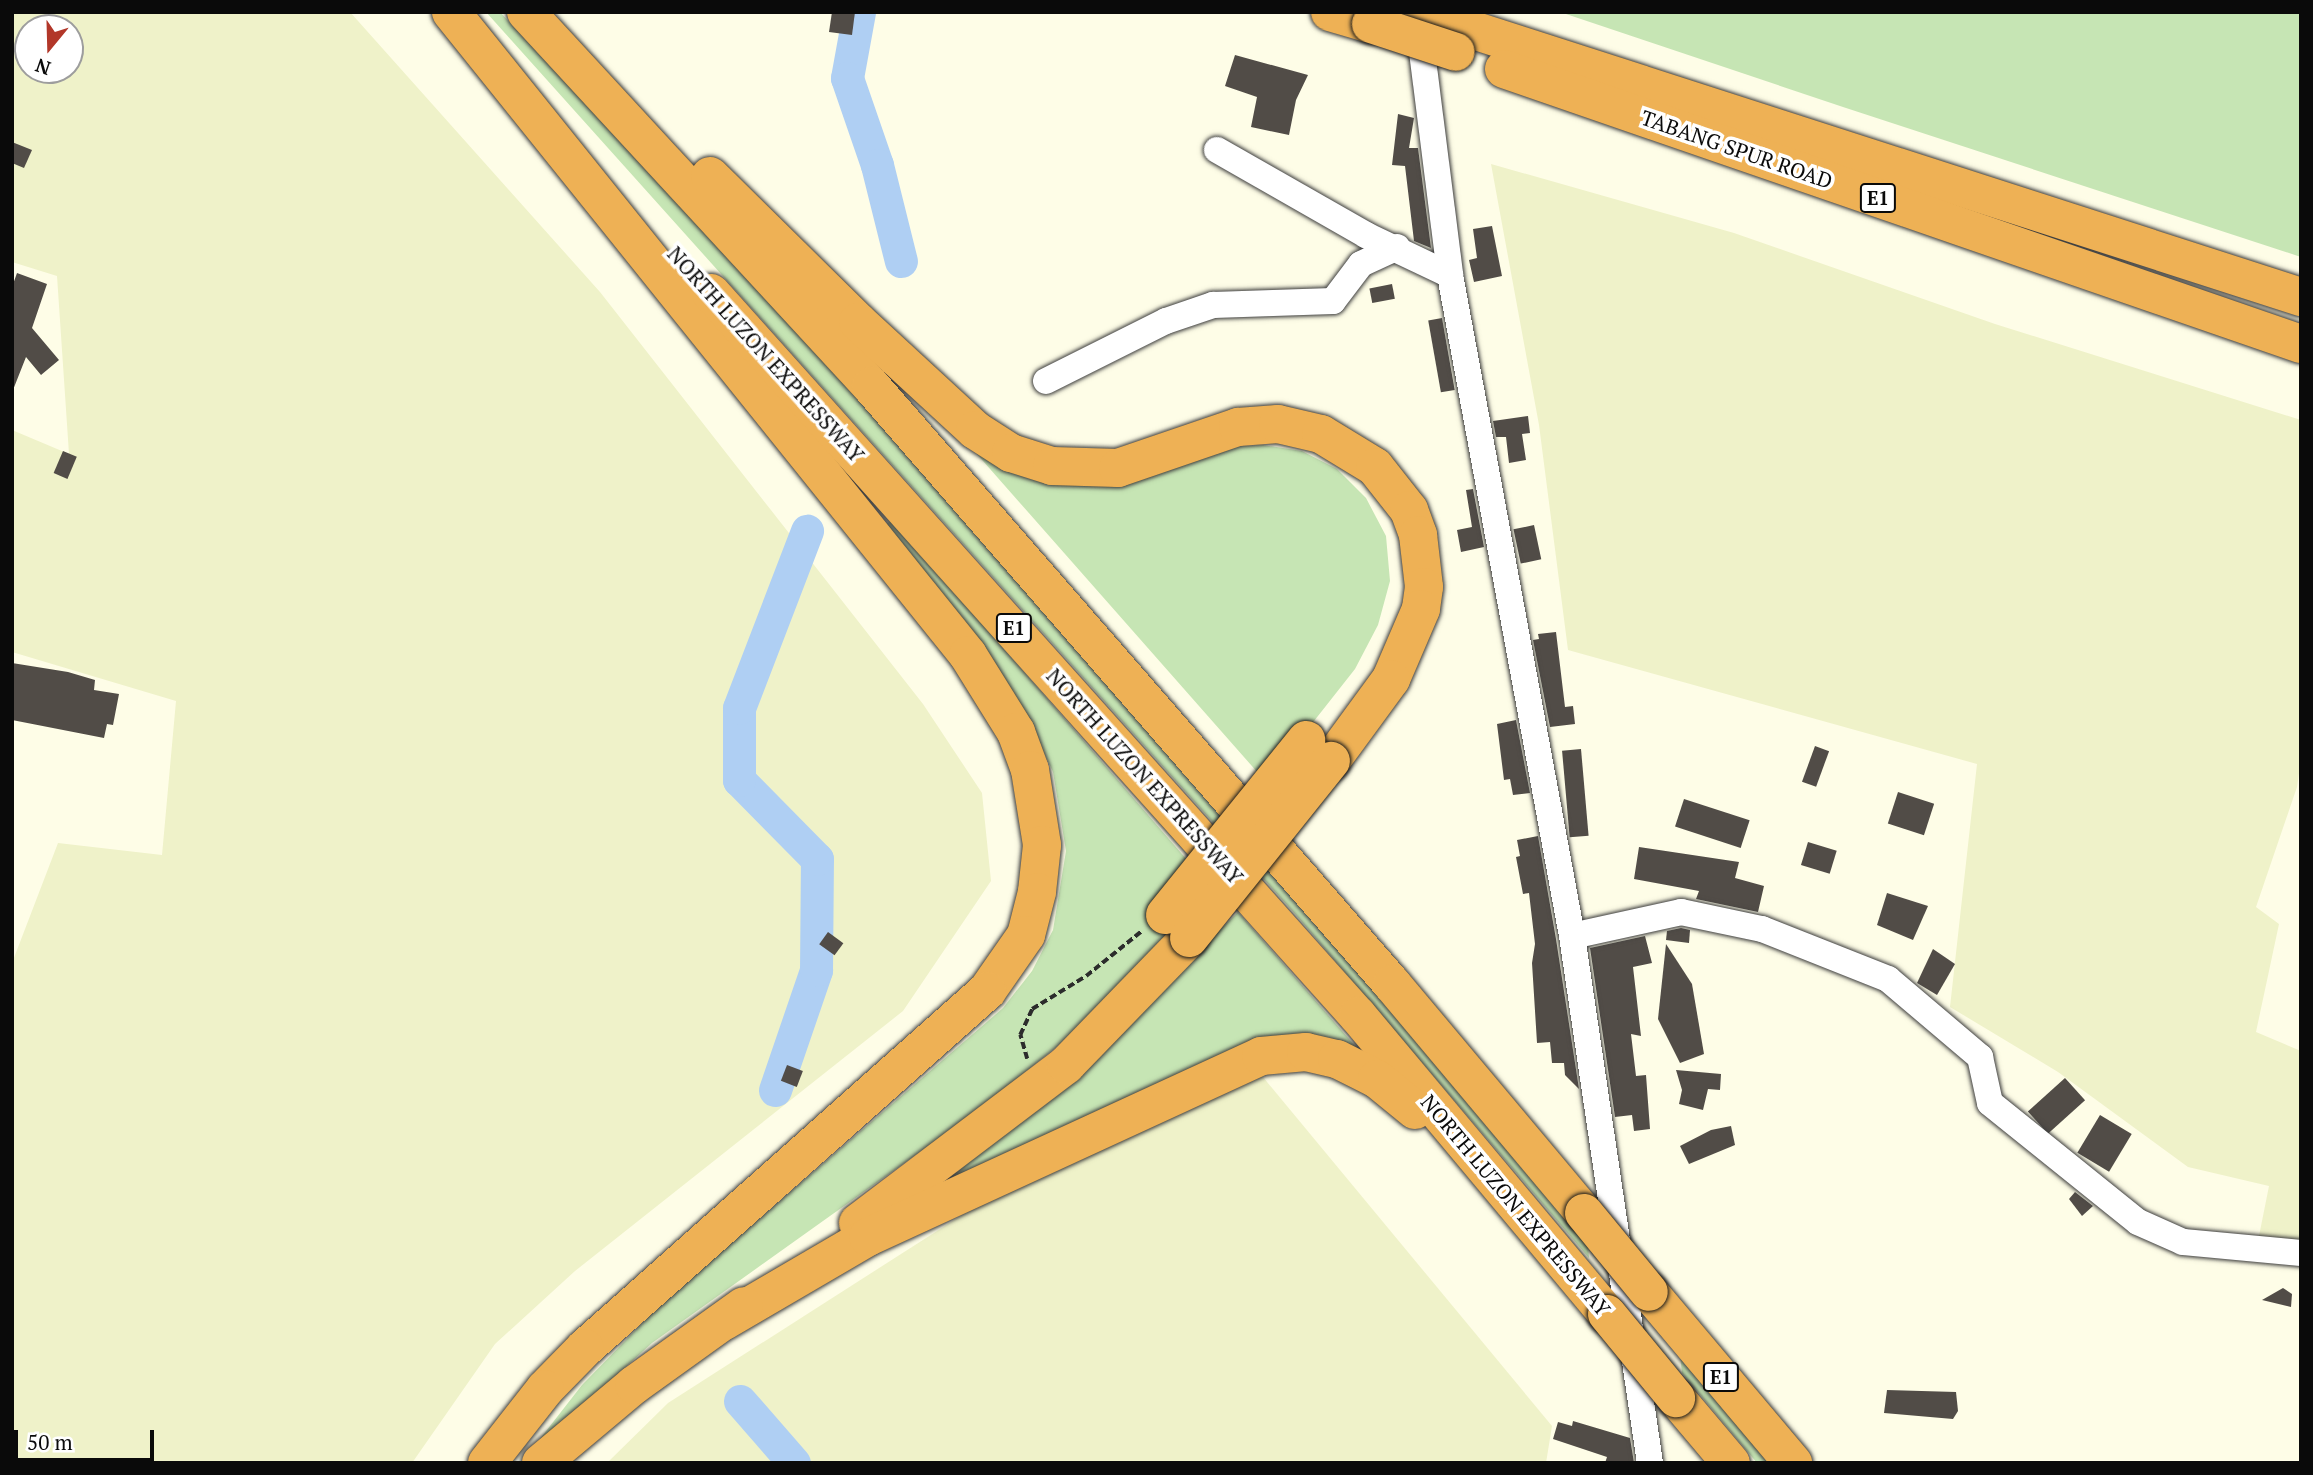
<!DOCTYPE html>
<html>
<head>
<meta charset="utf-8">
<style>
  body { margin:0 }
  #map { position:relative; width:2313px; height:1475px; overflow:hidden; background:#fefde7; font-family:"PT Serif",serif }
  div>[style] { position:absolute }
  .farmland>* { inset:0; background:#eff2c9 }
  .green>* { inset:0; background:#c6e5b4 }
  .river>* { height:33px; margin:-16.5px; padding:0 16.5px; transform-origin:16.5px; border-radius:16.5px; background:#afcff3 }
  .building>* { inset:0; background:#514c47; transform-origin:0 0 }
  .path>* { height:3.5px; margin-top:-1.75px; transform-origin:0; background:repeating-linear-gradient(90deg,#2c2c2c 0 7px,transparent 0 10.5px) }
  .roads { filter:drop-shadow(0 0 2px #3d3d3d) drop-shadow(0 0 2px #3d3d3d) }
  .minor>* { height:26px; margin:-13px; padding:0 13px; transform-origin:13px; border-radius:13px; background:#fff }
  .highway>* { height:38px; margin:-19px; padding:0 19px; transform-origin:19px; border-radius:19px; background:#eeb155 }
  .bridges { filter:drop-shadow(0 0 2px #1b1b1b) drop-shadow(0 0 2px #1b1b1b) }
  .highway-bridge>* { height:38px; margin:-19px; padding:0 19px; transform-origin:19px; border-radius:19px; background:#eeb155 }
  span { translate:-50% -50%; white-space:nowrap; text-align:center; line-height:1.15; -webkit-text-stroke:7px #fff; paint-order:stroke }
  .shield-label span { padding:2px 5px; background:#fff; border:2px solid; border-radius:5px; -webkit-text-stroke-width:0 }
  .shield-label { font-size:19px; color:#0a0a0a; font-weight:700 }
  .street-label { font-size:21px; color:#0a0a0a }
  .frame { position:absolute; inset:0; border:14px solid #0a0a0a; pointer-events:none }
  .north { position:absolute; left:14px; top:14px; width:70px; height:70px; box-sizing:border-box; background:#fff; border:2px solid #9d9d9d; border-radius:50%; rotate:199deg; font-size:19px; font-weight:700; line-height:28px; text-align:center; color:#0a0a0a }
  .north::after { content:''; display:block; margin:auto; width:24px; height:32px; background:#b23729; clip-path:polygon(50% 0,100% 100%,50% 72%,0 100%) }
  .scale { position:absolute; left:14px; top:1430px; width:140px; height:32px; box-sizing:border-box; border:4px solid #0a0a0a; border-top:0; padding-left:9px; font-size:21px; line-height:24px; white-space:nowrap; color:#0a0a0a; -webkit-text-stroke:5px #fff; paint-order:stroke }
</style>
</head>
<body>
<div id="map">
  <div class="farmland">
    <i style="clip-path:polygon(evenodd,12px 12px,350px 12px,600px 292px,923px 704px,982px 793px,991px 881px,903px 1011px,575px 1271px,495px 1344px,412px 1463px,12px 1463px,12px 963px,58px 843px,162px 855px,176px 701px,12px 652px,12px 430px,69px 454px,57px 276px,12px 262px,12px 12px,28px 28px,70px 28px,70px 70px,28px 70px,28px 28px)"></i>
    <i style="clip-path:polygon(1491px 164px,1734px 233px,1995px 324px,2301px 420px,2301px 760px,2297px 787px,2256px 907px,2279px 924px,2256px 1032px,2301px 1051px,2301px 1246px,2258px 1241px,2269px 1186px,2188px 1167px,2058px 1072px,1950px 1007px,1977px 764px,1568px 650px,1539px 425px)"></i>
    <i style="clip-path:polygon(1258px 1071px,1552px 1426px,1546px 1463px,607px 1463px,668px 1403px,1048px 1160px)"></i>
  </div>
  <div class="green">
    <i style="clip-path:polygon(486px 12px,500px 12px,893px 435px,1587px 1232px,1589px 1258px,1296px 915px)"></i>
    <i style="clip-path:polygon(1560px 12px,2301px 12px,2301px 257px,1843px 107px)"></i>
    <i style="clip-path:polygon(961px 436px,1000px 460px,1263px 445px,1302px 451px,1337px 469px,1366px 498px,1386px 536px,1390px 581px,1378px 625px,1355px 669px,1266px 782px)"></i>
    <i style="clip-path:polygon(892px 520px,1208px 884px,1173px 933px,1060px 1044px,973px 1114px,652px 1343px,525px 1458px,582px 1385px,661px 1304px,1003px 1008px,1032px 971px,1053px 930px,1066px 851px,1053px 772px,1038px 740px,881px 528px)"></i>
    <i style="clip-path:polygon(1238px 912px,1356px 1047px,1336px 1046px,912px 1199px,1181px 969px)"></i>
    <i style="clip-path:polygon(1679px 1344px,1777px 1463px,1757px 1463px,1682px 1373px)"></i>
  </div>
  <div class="river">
    <i style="left:859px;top:12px;width:67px;rotate:100.3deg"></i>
    <i style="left:847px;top:78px;width:92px;rotate:71deg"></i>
    <i style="left:877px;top:165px;width:99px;rotate:76deg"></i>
    <i style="left:775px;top:1090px;width:127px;rotate:-71.1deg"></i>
    <i style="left:816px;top:970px;width:111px;rotate:-89.5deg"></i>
    <i style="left:817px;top:859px;width:111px;rotate:-134.6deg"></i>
    <i style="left:739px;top:780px;width:72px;rotate:-90deg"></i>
    <i style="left:739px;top:708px;width:190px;rotate:-69deg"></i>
    <i style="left:740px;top:1401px;width:82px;rotate:48.9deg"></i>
  </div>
  <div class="building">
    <i style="clip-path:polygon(832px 12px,855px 12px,852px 35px,829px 32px)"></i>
    <i style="clip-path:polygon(1235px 55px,1308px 75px,1296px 100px,1289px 135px,1251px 127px,1257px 97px,1225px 86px)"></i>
    <i style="clip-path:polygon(1398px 114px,1414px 118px,1409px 148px,1418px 148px,1431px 248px,1414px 241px,1405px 166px,1392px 165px)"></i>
    <i style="clip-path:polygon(12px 142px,32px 150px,24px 168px,12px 163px)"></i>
    <i style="clip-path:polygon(1492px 226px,1502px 276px,1474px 282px,1469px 260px,1477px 258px,1473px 229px)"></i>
    <i style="clip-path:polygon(17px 273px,47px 284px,32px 328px,59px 360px,41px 375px,26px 357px,13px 390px,12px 287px)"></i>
    <i style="left:1392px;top:284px;width:15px;height:23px;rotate:79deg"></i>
    <i style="left:1442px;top:318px;width:73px;height:14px;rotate:80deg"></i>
    <i style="clip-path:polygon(1528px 416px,1530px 433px,1522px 434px,1526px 460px,1509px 463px,1506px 437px,1496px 437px,1493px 421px)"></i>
    <i style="left:63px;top:451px;width:15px;height:24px;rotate:23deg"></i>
    <i style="clip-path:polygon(1473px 489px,1484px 547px,1461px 552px,1457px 530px,1472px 527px,1466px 490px)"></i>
    <i style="left:1534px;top:525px;width:35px;height:21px;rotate:78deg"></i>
    <i style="clip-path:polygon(1556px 632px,1565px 707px,1573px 706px,1575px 724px,1550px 727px,1533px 640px,1539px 639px,1538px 634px)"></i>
    <i style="clip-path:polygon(12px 663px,68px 672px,95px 680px,94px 690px,119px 694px,113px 725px,107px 724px,104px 738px,12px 720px)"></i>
    <i style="clip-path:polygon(1516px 720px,1530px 793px,1513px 795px,1510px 779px,1504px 780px,1497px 724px)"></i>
    <i style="left:1815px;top:746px;width:15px;height:38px;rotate:20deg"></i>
    <i style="left:1581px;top:749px;width:87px;height:19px;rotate:85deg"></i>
    <i style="left:1898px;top:792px;width:38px;height:33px;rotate:18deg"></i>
    <i style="left:1684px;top:799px;width:69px;height:29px;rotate:18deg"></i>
    <i style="clip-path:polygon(1538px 836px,1556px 939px,1579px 1089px,1565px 1075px,1564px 1063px,1552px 1063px,1550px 1042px,1537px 1043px,1532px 963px,1535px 944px,1529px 893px,1523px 894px,1516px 857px,1520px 856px,1517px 840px)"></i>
    <i style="left:1808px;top:842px;width:30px;height:24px;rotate:17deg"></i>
    <i style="clip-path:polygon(1639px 847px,1739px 862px,1735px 878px,1764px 886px,1758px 912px,1696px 899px,1699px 891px,1634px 879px)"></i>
    <i style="clip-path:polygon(1887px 893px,1928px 906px,1913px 940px,1877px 925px)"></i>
    <i style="clip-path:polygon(1681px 928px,1690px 930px,1689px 943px,1666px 940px,1667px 931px)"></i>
    <i style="left:828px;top:932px;width:19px;height:15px;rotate:36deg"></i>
    <i style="clip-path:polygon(1645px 936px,1652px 963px,1633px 967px,1641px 1036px,1631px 1034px,1636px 1076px,1646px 1075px,1650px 1129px,1634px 1131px,1632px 1115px,1615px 1117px,1590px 948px)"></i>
    <i style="clip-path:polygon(1666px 944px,1692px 984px,1704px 1054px,1680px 1063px,1658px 1019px)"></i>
    <i style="clip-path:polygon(1933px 949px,1955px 964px,1937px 995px,1917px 983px)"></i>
    <i style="left:787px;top:1065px;width:17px;height:17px;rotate:21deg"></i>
    <i style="clip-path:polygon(1676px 1070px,1721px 1074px,1720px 1090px,1708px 1089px,1703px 1110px,1679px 1104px,1682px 1090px)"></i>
    <i style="left:2065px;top:1078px;width:30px;height:50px;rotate:48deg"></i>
    <i style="left:2100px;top:1115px;width:37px;height:44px;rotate:31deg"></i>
    <i style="clip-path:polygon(1731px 1126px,1735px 1145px,1689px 1164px,1680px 1146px,1711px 1130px)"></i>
    <i style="clip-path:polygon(2075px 1192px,2093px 1206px,2082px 1216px,2069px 1199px)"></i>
    <i style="clip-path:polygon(2283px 1288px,2292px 1294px,2291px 1307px,2262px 1300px)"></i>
    <i style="clip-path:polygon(1887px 1390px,1956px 1392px,1958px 1411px,1953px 1419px,1884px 1413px)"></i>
    <i style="clip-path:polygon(1573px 1421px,1630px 1438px,1634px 1463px,1605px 1463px,1607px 1457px,1553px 1439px,1558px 1422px,1572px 1426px)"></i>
  </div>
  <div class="path">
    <i style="left:1027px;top:1059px;width:25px;rotate:-106deg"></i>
    <i style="left:1020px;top:1035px;width:29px;rotate:-65deg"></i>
    <i style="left:1032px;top:1009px;width:63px;rotate:-31.4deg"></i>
    <i style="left:1086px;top:976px;width:73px;rotate:-38.9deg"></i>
  </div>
  <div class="roads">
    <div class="minor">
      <i style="left:1419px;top:28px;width:249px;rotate:82.8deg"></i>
      <i style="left:1450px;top:275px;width:672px;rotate:79.54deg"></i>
      <i style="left:1572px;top:936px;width:533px;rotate:81.58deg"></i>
      <i style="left:1217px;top:150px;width:172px;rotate:29.7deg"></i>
      <i style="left:1366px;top:235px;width:93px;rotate:25.5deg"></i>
      <i style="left:1046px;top:381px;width:134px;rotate:-26.6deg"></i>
      <i style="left:1166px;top:321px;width:50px;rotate:-18.8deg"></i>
      <i style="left:1213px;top:305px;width:120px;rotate:-1.9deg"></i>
      <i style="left:1333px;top:301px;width:46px;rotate:-52.9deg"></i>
      <i style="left:1361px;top:264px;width:40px;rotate:-25deg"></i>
      <i style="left:1572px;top:936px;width:112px;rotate:-12.4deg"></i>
      <i style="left:1681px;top:912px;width:83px;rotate:11.9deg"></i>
      <i style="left:1762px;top:929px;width:136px;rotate:21.6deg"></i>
      <i style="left:1888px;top:979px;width:121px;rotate:40.3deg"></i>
      <i style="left:1980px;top:1057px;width:47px;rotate:77.7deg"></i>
      <i style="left:1990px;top:1103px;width:190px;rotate:38.8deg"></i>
      <i style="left:2138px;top:1222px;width:49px;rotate:24deg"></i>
      <i style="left:2183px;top:1242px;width:119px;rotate:5.3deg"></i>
    </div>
    <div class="highway">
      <i style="left:451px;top:12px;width:825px;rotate:51.2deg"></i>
      <i style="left:968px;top:655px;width:91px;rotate:58.1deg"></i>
      <i style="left:1016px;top:732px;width:40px;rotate:69.8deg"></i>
      <i style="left:1030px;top:770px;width:76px;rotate:80.9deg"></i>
      <i style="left:1042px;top:845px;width:47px;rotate:96.1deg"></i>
      <i style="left:1037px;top:892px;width:44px;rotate:104.3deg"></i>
      <i style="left:1026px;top:935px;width:68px;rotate:124.9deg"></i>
      <i style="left:987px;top:991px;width:538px;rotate:138.39deg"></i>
      <i style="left:585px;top:1348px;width:57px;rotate:134.3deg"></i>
      <i style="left:545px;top:1389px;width:94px;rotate:128.1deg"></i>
      <i style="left:526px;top:12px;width:509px;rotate:47.31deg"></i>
      <i style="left:871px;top:386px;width:793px;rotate:48.94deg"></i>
      <i style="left:1392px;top:984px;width:299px;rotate:50deg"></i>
      <i style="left:1330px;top:12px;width:43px;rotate:16.3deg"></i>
      <i style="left:1417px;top:12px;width:929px;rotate:17.87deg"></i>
      <i style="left:1504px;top:69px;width:843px;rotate:19.04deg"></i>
      <i style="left:710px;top:176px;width:208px;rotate:44.6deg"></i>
      <i style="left:858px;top:322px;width:159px;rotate:42.7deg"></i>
      <i style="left:975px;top:430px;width:43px;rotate:32.6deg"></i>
      <i style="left:1011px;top:453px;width:43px;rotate:17.6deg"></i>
      <i style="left:1052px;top:466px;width:66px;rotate:1.7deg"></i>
      <i style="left:1118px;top:468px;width:127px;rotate:-18.9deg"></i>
      <i style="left:1238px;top:427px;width:40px;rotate:-4.3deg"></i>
      <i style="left:1278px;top:424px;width:44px;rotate:13.1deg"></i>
      <i style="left:1321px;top:434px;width:63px;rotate:31.4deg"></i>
      <i style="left:1375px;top:467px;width:55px;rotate:51.7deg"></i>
      <i style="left:1409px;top:510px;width:27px;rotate:70deg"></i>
      <i style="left:1418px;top:535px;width:52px;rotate:83.4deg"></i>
      <i style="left:1424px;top:587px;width:22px;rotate:98deg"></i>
      <i style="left:1421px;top:609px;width:76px;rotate:113.2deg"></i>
      <i style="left:1391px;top:679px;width:102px;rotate:126.2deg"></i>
      <i style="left:711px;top:293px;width:970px;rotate:48.18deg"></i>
      <i style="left:1358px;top:1016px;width:388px;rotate:50.1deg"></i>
      <i style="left:858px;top:1223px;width:261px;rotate:-37.2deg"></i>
      <i style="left:1066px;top:1065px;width:177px;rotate:-45.9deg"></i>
      <i style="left:1649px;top:1292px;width:224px;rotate:49.9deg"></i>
      <i style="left:724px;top:1321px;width:167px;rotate:-30.3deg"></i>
      <i style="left:868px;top:1237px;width:433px;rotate:-24.7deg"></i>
      <i style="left:1261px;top:1056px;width:45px;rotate:-5.1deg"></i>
      <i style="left:1306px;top:1052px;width:32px;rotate:13deg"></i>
      <i style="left:1337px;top:1059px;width:45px;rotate:26.6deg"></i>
      <i style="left:1377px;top:1079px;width:49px;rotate:39.2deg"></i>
      <i style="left:1676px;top:1398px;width:85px;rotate:49.8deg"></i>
      <i style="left:541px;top:1463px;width:121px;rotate:-40deg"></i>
      <i style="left:634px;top:1385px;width:135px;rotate:-35.7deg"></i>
    </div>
  </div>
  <div class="bridges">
    <div class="highway-bridge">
      <i style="left:1371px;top:24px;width:89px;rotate:18.2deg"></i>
      <i style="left:1165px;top:915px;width:225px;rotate:-51.1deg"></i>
      <i style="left:1189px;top:938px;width:227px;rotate:-51.3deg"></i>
      <i style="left:1584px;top:1213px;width:102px;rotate:50.6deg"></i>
      <i style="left:1607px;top:1314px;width:109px;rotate:50.6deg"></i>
    </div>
  </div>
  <div class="shield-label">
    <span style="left:1878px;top:198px">E1</span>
    <span style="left:1014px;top:628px">E1</span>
    <span style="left:1721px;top:1377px">E1</span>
  </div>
  <div class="street-label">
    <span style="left:1737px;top:149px;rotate:19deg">TABANG SPUR ROAD</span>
    <span style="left:766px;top:354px;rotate:48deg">NORTH LUZON EXPRESSWAY</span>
    <span style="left:1145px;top:776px;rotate:48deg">NORTH LUZON EXPRESSWAY</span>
    <span style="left:1516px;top:1205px;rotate:50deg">NORTH LUZON EXPRESSWAY</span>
  </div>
  <div class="frame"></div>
  <div class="north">N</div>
  <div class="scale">50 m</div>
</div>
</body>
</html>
